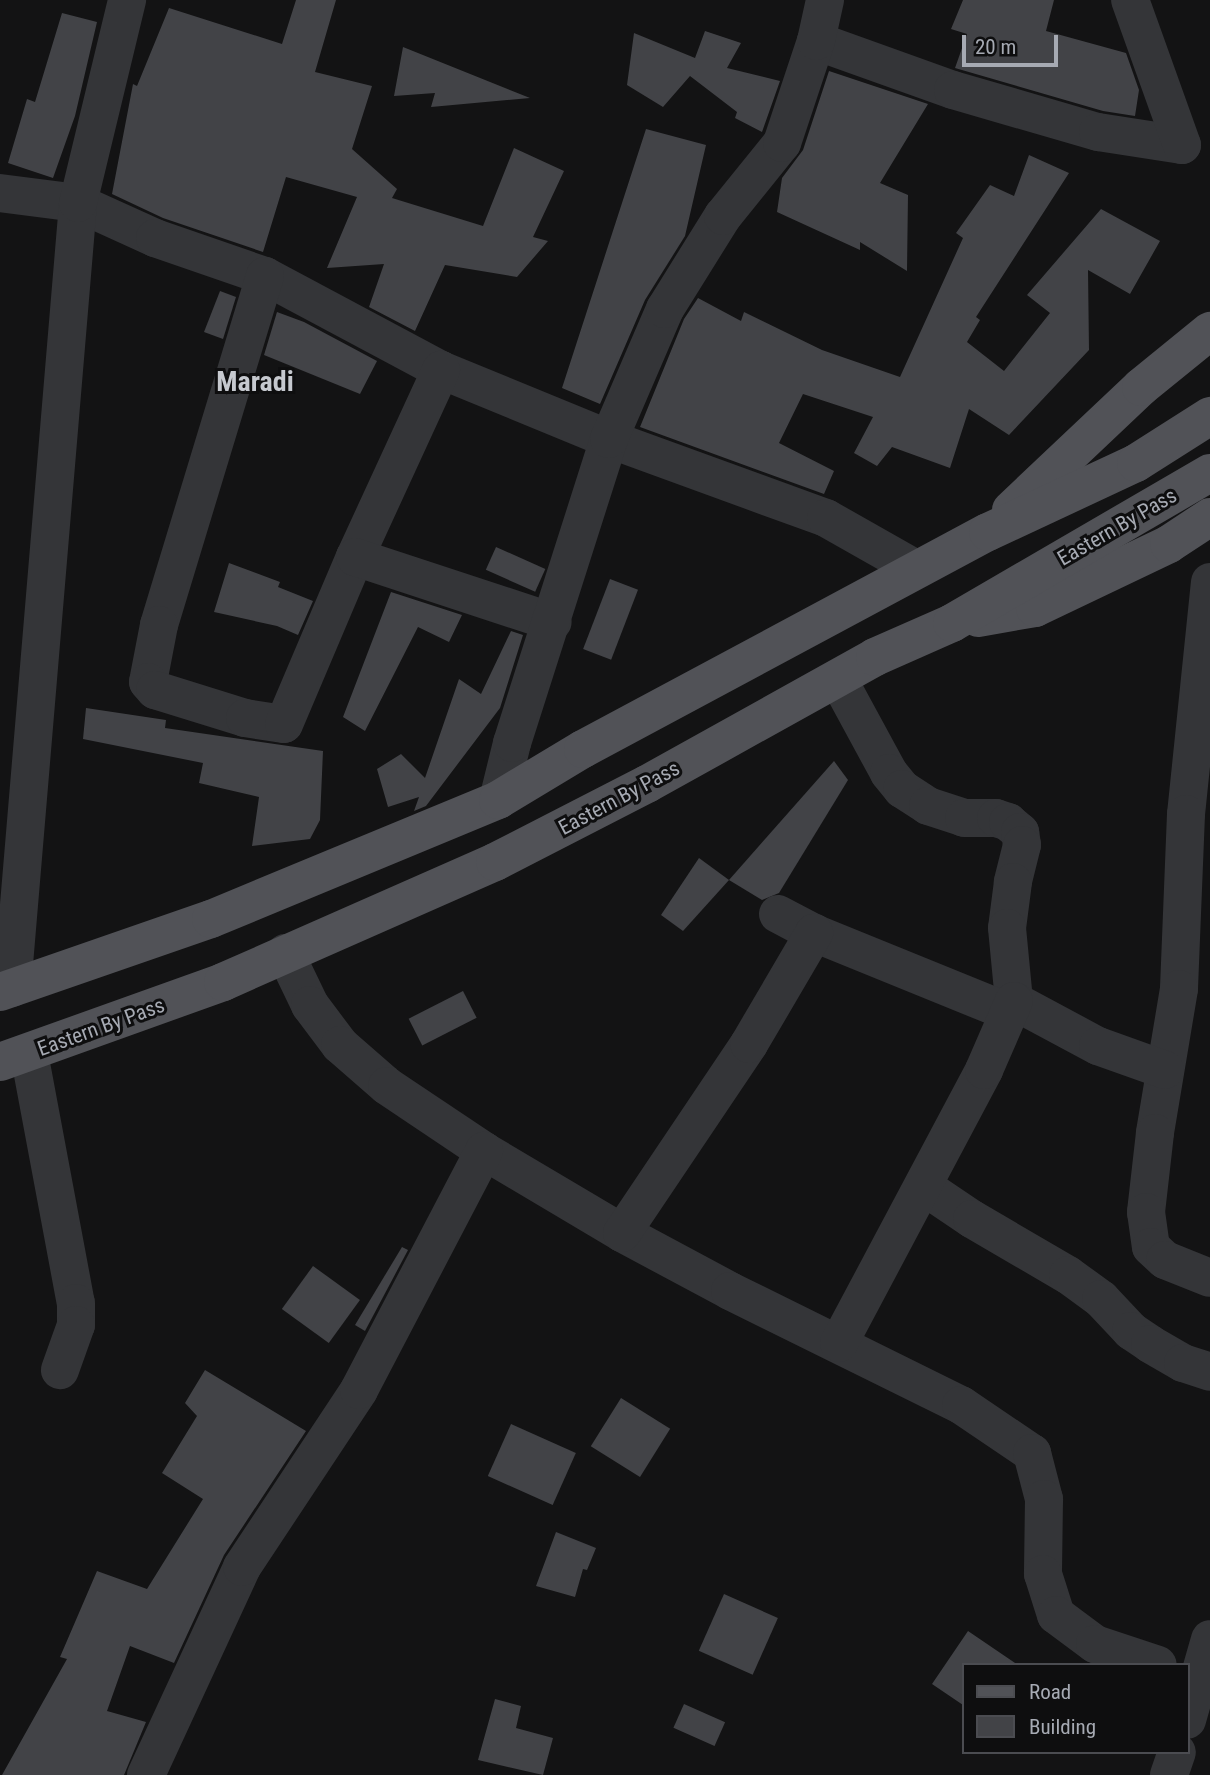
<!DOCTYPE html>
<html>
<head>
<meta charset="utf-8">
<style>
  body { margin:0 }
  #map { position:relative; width:1210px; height:1775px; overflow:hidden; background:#131314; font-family:"Roboto Condensed",sans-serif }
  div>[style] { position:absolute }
  .building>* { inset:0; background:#424347; transform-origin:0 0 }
  .minor>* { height:38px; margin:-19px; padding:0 19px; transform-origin:19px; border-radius:19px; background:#343538 }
  .major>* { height:38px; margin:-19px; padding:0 19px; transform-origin:19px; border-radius:19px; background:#515257 }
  span { translate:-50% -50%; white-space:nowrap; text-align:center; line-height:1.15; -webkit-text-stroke:6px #0e0e0f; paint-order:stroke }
  .street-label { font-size:21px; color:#a6aab3 }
  .district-label { font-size:28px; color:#c6c9cf; font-weight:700 }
  .legend { position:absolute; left:962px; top:1663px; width:228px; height:91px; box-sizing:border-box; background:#0e0e0f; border:2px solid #4b4c51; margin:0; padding:9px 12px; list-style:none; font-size:21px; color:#a6aab3 }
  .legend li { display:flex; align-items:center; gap:14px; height:35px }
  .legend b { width:35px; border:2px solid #4b4c51 }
  .scale { position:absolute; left:962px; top:35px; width:96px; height:32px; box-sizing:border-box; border:4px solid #a6aab3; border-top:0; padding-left:9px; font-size:21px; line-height:24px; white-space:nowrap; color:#a6aab3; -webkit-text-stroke:5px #0e0e0f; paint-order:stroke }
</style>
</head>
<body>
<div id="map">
  <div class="building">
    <i style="clip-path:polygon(296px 0,336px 0,315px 72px,372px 86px,352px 149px,397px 189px,392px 198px,483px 226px,514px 148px,564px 171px,533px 237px,548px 241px,517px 277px,445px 265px,415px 331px,369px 307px,384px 264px,327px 268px,357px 197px,286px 177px,263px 252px,163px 218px,112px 194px,133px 84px,137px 86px,169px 8px,282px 44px)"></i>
    <i style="clip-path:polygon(963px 0,1054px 0,1046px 31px,1126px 53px,1139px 90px,1135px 116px,1103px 111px,955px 68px,967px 34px,951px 29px)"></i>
    <i style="clip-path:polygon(62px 13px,97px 22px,75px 116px,53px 178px,8px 163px,27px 99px,35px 102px)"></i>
    <i style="clip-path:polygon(705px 31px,741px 43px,727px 68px,780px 81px,762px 132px,735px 118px,737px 112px,690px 76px,663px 107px,627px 85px,634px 33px,695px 58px)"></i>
    <i style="clip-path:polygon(403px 47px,530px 98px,431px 107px,435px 93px,394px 96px)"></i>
    <i style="clip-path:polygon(829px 71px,928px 104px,880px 183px,908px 195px,907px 271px,860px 242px,860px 250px,777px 212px,782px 178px,803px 150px)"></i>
    <i style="clip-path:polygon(646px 129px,706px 145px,685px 236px,645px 300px,600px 404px,562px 388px)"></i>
    <i style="clip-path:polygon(1029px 155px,1069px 173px,976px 317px,980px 320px,967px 342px,1004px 371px,1050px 313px,1027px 295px,1101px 209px,1160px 241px,1130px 294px,1088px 270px,1089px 350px,1009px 435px,969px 409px,950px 468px,892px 447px,877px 466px,854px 453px,873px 417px,803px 394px,779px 443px,834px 471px,824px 494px,640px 427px,684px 319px,698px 298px,741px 321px,744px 312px,822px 350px,900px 377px,963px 238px,956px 233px,990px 185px,1014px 196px)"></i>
    <i style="clip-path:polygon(220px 291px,236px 297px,223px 339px,204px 332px)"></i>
    <i style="clip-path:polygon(277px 312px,304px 322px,377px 361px,360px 394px,264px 355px)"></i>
    <i style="left:496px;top:547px;width:54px;height:25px;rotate:24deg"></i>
    <i style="clip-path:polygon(229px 563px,280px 582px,278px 587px,313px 601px,298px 635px,277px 626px,214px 612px)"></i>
    <i style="left:610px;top:579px;width:30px;height:75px;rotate:21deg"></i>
    <i style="clip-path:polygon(391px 592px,462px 615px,449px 642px,418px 627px,365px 731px,343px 717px)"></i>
    <i style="clip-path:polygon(511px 631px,523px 635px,500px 708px,426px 806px,414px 811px,419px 797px,388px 807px,377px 769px,401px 754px,425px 778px,459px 679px,481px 694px)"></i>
    <i style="clip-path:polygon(86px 708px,166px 720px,165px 728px,323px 751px,320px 820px,310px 839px,252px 846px,259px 797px,199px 783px,203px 763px,83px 739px)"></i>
    <i style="clip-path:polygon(834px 761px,848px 780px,779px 893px,762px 900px,729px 880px)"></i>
    <i style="clip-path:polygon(699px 858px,729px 880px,683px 931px,661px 915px)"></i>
    <i style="left:463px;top:991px;width:30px;height:61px;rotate:63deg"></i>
    <i style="clip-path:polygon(402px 1247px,408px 1250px,365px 1331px,355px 1325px)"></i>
    <i style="left:313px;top:1266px;width:58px;height:53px;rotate:36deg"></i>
    <i style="clip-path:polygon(205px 1370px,306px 1431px,224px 1555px,174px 1663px,130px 1646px,107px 1711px,146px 1722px,124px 1775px,2px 1775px,67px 1659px,60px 1657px,97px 1571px,147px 1589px,203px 1499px,162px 1473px,197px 1416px,185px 1403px)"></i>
    <i style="left:621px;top:1398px;width:58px;height:57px;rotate:32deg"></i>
    <i style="left:511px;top:1424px;width:71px;height:57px;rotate:24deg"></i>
    <i style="clip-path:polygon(556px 1532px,596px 1548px,587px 1570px,583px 1569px,575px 1597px,536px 1586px)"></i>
    <i style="left:724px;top:1594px;width:59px;height:62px;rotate:24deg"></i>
    <i style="clip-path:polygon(968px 1631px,1018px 1665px,963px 1665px,963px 1705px,932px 1684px)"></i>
    <i style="clip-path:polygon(495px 1699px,521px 1706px,516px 1728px,553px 1738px,543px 1775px,478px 1760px)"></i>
    <i style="left:684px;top:1704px;width:45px;height:26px;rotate:24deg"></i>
  </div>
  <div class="minor">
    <i style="left:816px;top:41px;width:145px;rotate:19.7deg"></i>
    <i style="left:953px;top:90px;width:151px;rotate:16.2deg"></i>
    <i style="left:1098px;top:132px;width:85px;rotate:8.8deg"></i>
    <i style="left:1182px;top:145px;width:154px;rotate:-109.7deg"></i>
    <i style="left:0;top:193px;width:79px;rotate:7.3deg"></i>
    <i style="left:78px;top:203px;width:85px;rotate:24.4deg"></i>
    <i style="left:155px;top:238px;width:116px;rotate:19.1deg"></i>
    <i style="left:265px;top:276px;width:200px;rotate:28.1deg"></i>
    <i style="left:441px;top:370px;width:182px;rotate:22.3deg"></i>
    <i style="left:609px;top:439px;width:231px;rotate:20deg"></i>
    <i style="left:826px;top:518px;width:103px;rotate:29.5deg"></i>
    <i style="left:265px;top:276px;width:365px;rotate:106.9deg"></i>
    <i style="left:159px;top:625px;width:58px;rotate:100.9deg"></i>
    <i style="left:148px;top:682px;width:11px;rotate:49deg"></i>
    <i style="left:155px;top:690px;width:94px;rotate:17.3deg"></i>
    <i style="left:245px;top:718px;width:39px;rotate:9deg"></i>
    <i style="left:284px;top:724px;width:181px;rotate:-67deg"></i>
    <i style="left:355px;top:557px;width:206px;rotate:-65.3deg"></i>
    <i style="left:355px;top:557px;width:208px;rotate:18.2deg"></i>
    <i style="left:1210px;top:582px;width:233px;rotate:95.9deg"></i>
    <i style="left:1186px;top:814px;width:175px;rotate:92.3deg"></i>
    <i style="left:1179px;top:989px;width:146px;rotate:99.5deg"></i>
    <i style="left:1155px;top:1133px;width:80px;rotate:96.5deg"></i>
    <i style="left:1146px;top:1212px;width:35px;rotate:82deg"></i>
    <i style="left:1151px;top:1247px;width:19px;rotate:43deg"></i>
    <i style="left:1165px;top:1260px;width:48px;rotate:21.8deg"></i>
    <i style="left:838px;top:679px;width:107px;rotate:61.5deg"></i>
    <i style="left:889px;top:773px;width:21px;rotate:51deg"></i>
    <i style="left:902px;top:789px;width:31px;rotate:33deg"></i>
    <i style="left:928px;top:806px;width:38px;rotate:18deg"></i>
    <i style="left:964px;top:818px;width:32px"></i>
    <i style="left:996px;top:818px;width:13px;rotate:18deg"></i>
    <i style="left:1008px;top:822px;width:16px;rotate:40deg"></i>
    <i style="left:1020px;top:832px;width:13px;rotate:81deg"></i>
    <i style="left:1022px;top:845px;width:38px;rotate:104deg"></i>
    <i style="left:1013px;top:882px;width:46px;rotate:97.4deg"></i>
    <i style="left:1007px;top:928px;width:73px;rotate:84.5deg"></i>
    <i style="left:1014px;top:1001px;width:95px;rotate:28.2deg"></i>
    <i style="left:1098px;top:1046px;width:71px;rotate:19.7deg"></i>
    <i style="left:498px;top:800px;width:59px;rotate:-76.2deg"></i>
    <i style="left:512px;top:743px;width:319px;rotate:-72.3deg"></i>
    <i style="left:609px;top:439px;width:142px;rotate:-66.7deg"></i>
    <i style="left:665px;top:309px;width:110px;rotate:-58.1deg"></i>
    <i style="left:723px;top:216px;width:94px;rotate:-51.1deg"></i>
    <i style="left:782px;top:143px;width:108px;rotate:-71.6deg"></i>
    <i style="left:816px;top:41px;width:42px;rotate:-77.6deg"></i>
    <i style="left:778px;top:914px;width:41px;rotate:27.8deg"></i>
    <i style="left:814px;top:933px;width:210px;rotate:22.1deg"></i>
    <i style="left:285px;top:953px;width:58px;rotate:64.3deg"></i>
    <i style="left:310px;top:1005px;width:50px;rotate:53.1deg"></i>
    <i style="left:340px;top:1045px;width:62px;rotate:41.1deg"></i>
    <i style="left:387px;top:1086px;width:117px;rotate:33.8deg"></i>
    <i style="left:484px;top:1151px;width:161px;rotate:30.7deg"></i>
    <i style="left:622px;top:1233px;width:123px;rotate:28.2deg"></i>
    <i style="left:730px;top:1291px;width:258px;rotate:26.3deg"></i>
    <i style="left:961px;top:1405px;width:86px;rotate:34.1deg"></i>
    <i style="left:1032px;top:1453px;width:48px;rotate:75.4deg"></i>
    <i style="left:1044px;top:1499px;width:75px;rotate:90.8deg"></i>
    <i style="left:1043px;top:1574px;width:43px;rotate:72.4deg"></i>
    <i style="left:1056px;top:1615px;width:49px;rotate:36.6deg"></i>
    <i style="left:1095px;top:1644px;width:66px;rotate:18.4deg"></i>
    <i style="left:12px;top:988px;width:788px;rotate:-85.19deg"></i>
    <i style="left:78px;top:203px;width:209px;rotate:-76.4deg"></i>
    <i style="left:29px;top:1053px;width:254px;rotate:79.4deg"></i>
    <i style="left:76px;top:1303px;width:22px;rotate:90deg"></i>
    <i style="left:76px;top:1325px;width:48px;rotate:109.6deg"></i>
    <i style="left:923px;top:1186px;width:59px;rotate:34deg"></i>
    <i style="left:972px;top:1219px;width:111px;rotate:30.3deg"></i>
    <i style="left:1068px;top:1275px;width:41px;rotate:36deg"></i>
    <i style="left:1101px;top:1299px;width:44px;rotate:46.8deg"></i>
    <i style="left:1131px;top:1331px;width:23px;rotate:34deg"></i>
    <i style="left:1150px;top:1344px;width:38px;rotate:30deg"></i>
    <i style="left:1183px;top:1363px;width:28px;rotate:18deg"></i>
    <i style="left:622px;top:1233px;width:228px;rotate:-56.1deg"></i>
    <i style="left:749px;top:1044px;width:129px;rotate:-59.6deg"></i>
    <i style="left:839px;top:1343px;width:309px;rotate:-62deg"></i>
    <i style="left:984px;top:1070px;width:75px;rotate:-66.5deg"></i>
    <i style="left:1187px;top:1720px;width:84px;rotate:-74.1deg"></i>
    <i style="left:146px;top:1775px;width:229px;rotate:-65.2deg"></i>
    <i style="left:242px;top:1567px;width:212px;rotate:-56.5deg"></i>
    <i style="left:359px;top:1390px;width:270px;rotate:-62.4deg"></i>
    <i style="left:1169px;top:1775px;width:24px;rotate:-71deg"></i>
  </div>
  <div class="major">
    <i style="left:1011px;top:510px;width:179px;rotate:-43.4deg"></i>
    <i style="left:1141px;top:387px;width:89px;rotate:-39.1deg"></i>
    <i style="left:978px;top:618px;width:58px;rotate:-10deg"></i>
    <i style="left:1035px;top:608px;width:148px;rotate:-25.5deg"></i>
    <i style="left:1169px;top:544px;width:49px;rotate:-33.4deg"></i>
    <i style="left:0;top:992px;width:223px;rotate:-19.1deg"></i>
    <i style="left:211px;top:919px;width:311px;rotate:-22.5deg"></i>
    <i style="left:498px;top:800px;width:99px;rotate:-31deg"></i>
    <i style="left:583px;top:749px;width:459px;rotate:-28.2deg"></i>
    <i style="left:988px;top:532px;width:163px;rotate:-25deg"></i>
    <i style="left:1136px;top:463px;width:88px;rotate:-32.4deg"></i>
    <i style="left:0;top:1062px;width:237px;rotate:-19.7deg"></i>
    <i style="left:223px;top:982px;width:297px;rotate:-23.8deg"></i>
    <i style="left:495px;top:862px;width:171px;rotate:-27.2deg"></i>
    <i style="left:647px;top:784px;width:261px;rotate:-29.1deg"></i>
    <i style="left:875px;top:657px;width:84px;rotate:-23.8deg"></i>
    <i style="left:952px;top:623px;width:298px;rotate:-30.2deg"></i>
  </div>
  <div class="street-label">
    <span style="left:1117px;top:527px;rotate:-30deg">Eastern By Pass</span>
    <span style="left:619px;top:798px;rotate:-28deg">Eastern By Pass</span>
    <span style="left:101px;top:1027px;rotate:-20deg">Eastern By Pass</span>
  </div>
  <div class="district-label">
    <span style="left:255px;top:382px">Maradi</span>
  </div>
  <ul class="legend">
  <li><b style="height:9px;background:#515257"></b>Road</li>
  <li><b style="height:19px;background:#424347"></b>Building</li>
  </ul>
  <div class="scale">20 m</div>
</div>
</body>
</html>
